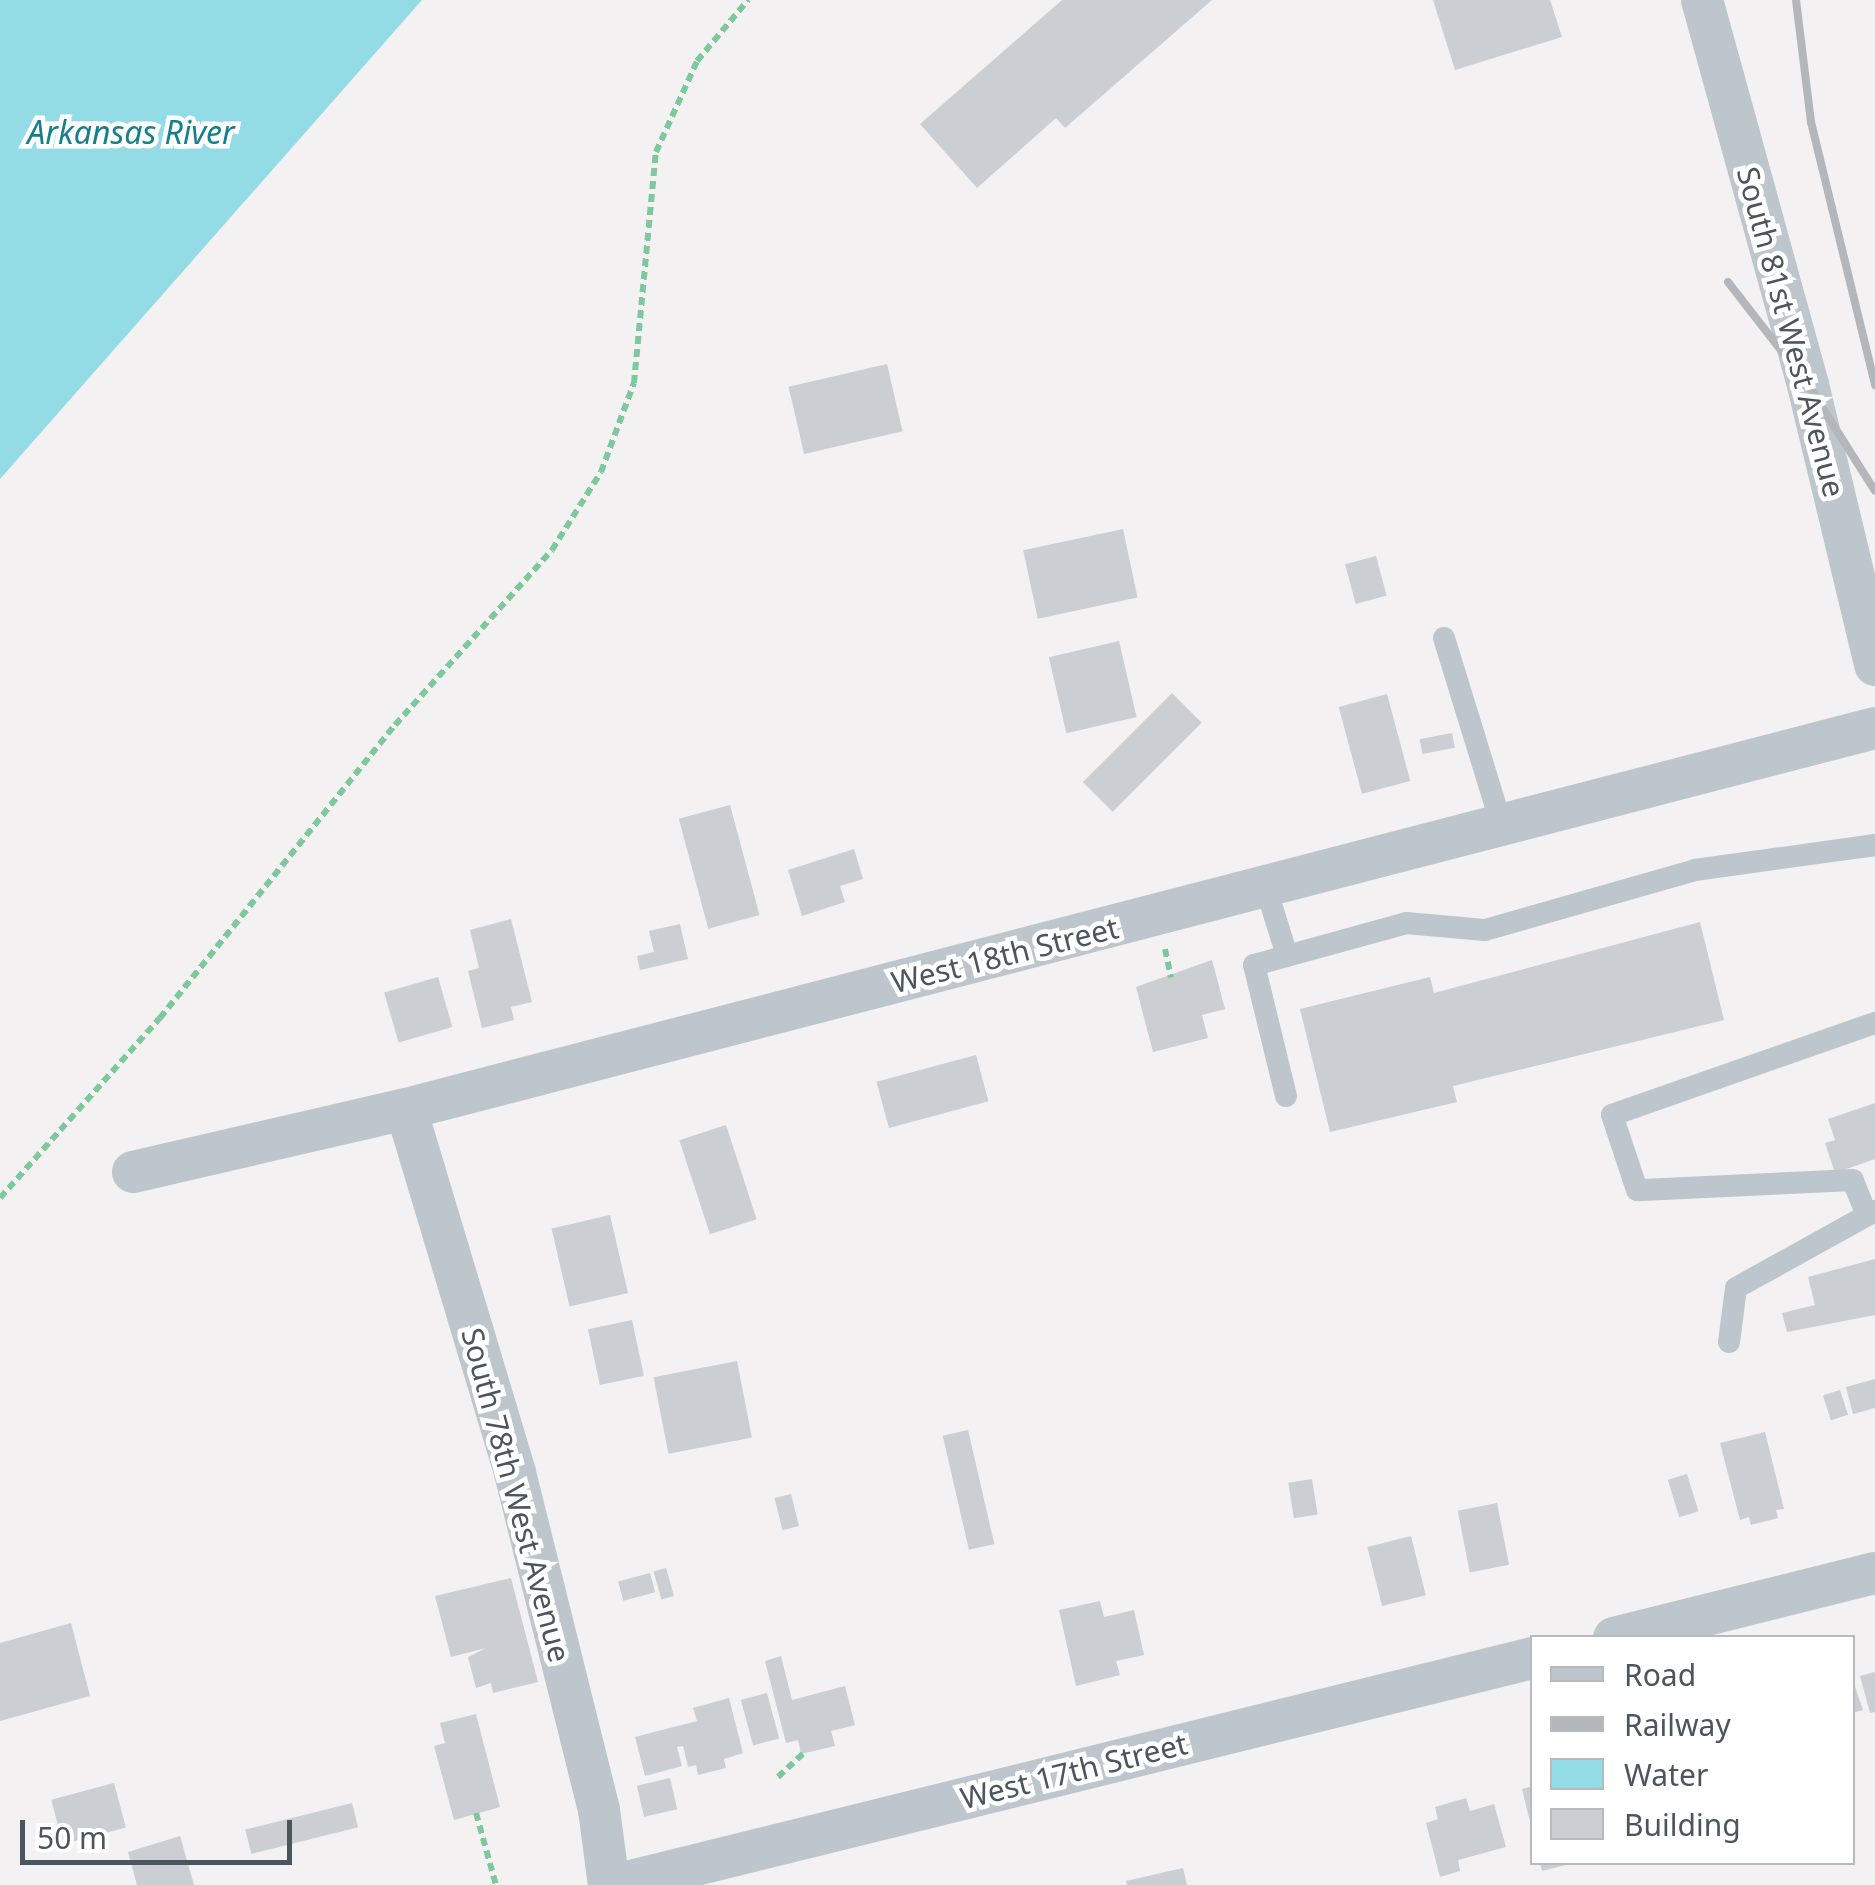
<!DOCTYPE html>
<html>
<head>
<meta charset="utf-8">
<style>
  body { margin:0 }
  #map { position:relative; width:1875px; height:1885px; overflow:hidden; background:#f3f1f1; font-family:"Noto Sans",sans-serif }
  div>[style] { position:absolute }
  .water>* { inset:0; background:#93dce6 }
  .building>* { inset:0; background:#cbced2; transform-origin:0 0 }
  .path>* { height:6px; margin-top:-3px; transform-origin:0; background:repeating-linear-gradient(90deg,#7dc89c 0 8px,transparent 0 13px) }
  .lane>* { height:22px; margin:-11px; padding:0 11px; transform-origin:11px; border-radius:11px; background:#bdc6cc }
  .street>* { height:42px; margin:-21px; padding:0 21px; transform-origin:21px; border-radius:21px; background:#bdc6cc }
  .rail>* { height:8px; margin:-4px; padding:0 4px; transform-origin:4px; border-radius:4px; background:#b3b6ba }
  span { translate:-50% -50%; white-space:nowrap; text-align:center; line-height:1.15; -webkit-text-stroke:9px #fff; paint-order:stroke }
  .street-label { font-size:30px; color:#4a555d }
  .water-label { font-size:32px; color:#167f8c; font-style:italic }
  .legend { position:absolute; left:1530px; top:1635px; width:325px; height:230px; box-sizing:border-box; background:#fff; border:2px solid #b7bbbe; margin:0; padding:12px 18px; list-style:none; font-size:30px; color:#4a555d }
  .legend li { display:flex; align-items:center; gap:20px; height:50px }
  .legend b { width:50px; border:2px solid #b7bbbe }
  .scale { position:absolute; left:20px; top:1820px; width:272px; height:45px; box-sizing:border-box; border:5px solid #4a555d; border-top:0; padding-left:12px; font-size:30px; line-height:35px; white-space:nowrap; color:#4a555d; -webkit-text-stroke:8px #fff; paint-order:stroke }
</style>
</head>
<body>
<div id="map">
  <div class="water">
    <i style="clip-path:polygon(0 0,422px 0,0 479px)"></i>
  </div>
  <div class="building">
    <i style="clip-path:polygon(1062px 0,1212px 0,1065px 128px,1056px 118px,977px 188px,920px 124px)"></i>
    <i style="clip-path:polygon(1433px 0,1550px 0,1562px 37px,1455px 70px)"></i>
    <i style="left:887px;top:364px;width:69px;height:101px;rotate:77deg"></i>
    <i style="left:1123px;top:529px;width:70px;height:102px;rotate:78deg"></i>
    <i style="left:1376px;top:556px;width:41px;height:32px;rotate:75deg"></i>
    <i style="left:1119px;top:641px;width:78px;height:72px;rotate:77deg"></i>
    <i style="left:1172px;top:693px;width:42px;height:126px;rotate:45deg"></i>
    <i style="left:1387px;top:694px;width:90px;height:50px;rotate:75deg"></i>
    <i style="left:1452px;top:733px;width:15px;height:33px;rotate:79deg"></i>
    <i style="left:730px;top:805px;width:114px;height:53px;rotate:75deg"></i>
    <i style="clip-path:polygon(854px 849px,863px 879px,840px 886px,845px 902px,802px 916px,788px 870px)"></i>
    <i style="clip-path:polygon(511px 919px,532px 1002px,511px 1007px,514px 1020px,482px 1028px,468px 971px,479px 968px,470px 930px)"></i>
    <i style="clip-path:polygon(1700px 922px,1724px 1020px,1453px 1086px,1457px 1102px,1330px 1132px,1300px 1009px,1430px 977px,1434px 993px)"></i>
    <i style="clip-path:polygon(680px 924px,688px 959px,640px 970px,637px 956px,654px 952px,649px 931px)"></i>
    <i style="clip-path:polygon(1212px 960px,1225px 1009px,1202px 1015px,1208px 1038px,1153px 1052px,1136px 987px)"></i>
    <i style="left:438px;top:977px;width:52px;height:56px;rotate:74deg"></i>
    <i style="left:976px;top:1055px;width:48px;height:103px;rotate:75deg"></i>
    <i style="clip-path:polygon(1875px 1103px,1875px 1159px,1835px 1173px,1825px 1143px,1835px 1140px,1828px 1119px)"></i>
    <i style="left:726px;top:1125px;width:99px;height:49px;rotate:72deg"></i>
    <i style="left:610px;top:1215px;width:80px;height:60px;rotate:77deg"></i>
    <i style="clip-path:polygon(1875px 1259px,1875px 1315px,1787px 1332px,1782px 1313px,1815px 1305px,1808px 1277px)"></i>
    <i style="left:632px;top:1320px;width:57px;height:45px;rotate:78deg"></i>
    <i style="left:737px;top:1361px;width:78px;height:85px;rotate:79deg"></i>
    <i style="clip-path:polygon(1875px 1379px,1875px 1408px,1853px 1414px,1846px 1387px)"></i>
    <i style="left:1840px;top:1390px;width:26px;height:18px;rotate:72deg"></i>
    <i style="left:968px;top:1430px;width:117px;height:26px;rotate:77deg"></i>
    <i style="clip-path:polygon(1765px 1432px,1784px 1509px,1776px 1510px,1778px 1518px,1751px 1525px,1749px 1517px,1740px 1520px,1720px 1443px)"></i>
    <i style="left:1687px;top:1474px;width:39px;height:20px;rotate:73deg"></i>
    <i style="left:1312px;top:1479px;width:36px;height:24px;rotate:81deg"></i>
    <i style="left:791px;top:1494px;width:33px;height:17px;rotate:76deg"></i>
    <i style="left:1497px;top:1503px;width:63px;height:40px;rotate:79deg"></i>
    <i style="left:1411px;top:1536px;width:61px;height:45px;rotate:76deg"></i>
    <i style="left:666px;top:1568px;width:29px;height:13px;rotate:74deg"></i>
    <i style="left:650px;top:1573px;width:20px;height:33px;rotate:75deg"></i>
    <i style="clip-path:polygon(511px 1578px,538px 1682px,493px 1693px,491px 1683px,476px 1688px,468px 1657px,486px 1648px,451px 1657px,435px 1596px)"></i>
    <i style="clip-path:polygon(1100px 1601px,1104px 1617px,1134px 1610px,1144px 1655px,1116px 1661px,1120px 1675px,1076px 1686px,1059px 1610px)"></i>
    <i style="clip-path:polygon(71px 1623px,90px 1696px,0 1721px,0 1643px)"></i>
    <i style="clip-path:polygon(781px 1656px,792px 1700px,845px 1686px,855px 1725px,831px 1731px,835px 1746px,801px 1754px,798px 1740px,786px 1743px,765px 1661px)"></i>
    <i style="clip-path:polygon(1875px 1672px,1875px 1712px,1870px 1713px,1860px 1676px)"></i>
    <i style="clip-path:polygon(1852px 1678px,1863px 1710px,1852px 1713px)"></i>
    <i style="left:767px;top:1693px;width:47px;height:27px;rotate:75deg"></i>
    <i style="clip-path:polygon(729px 1698px,743px 1753px,724px 1759px,726px 1768px,698px 1775px,696px 1765px,688px 1767px,683px 1746px,677px 1747px,682px 1766px,645px 1776px,635px 1737px,697px 1721px,693px 1708px)"></i>
    <i style="clip-path:polygon(476px 1714px,500px 1807px,454px 1820px,434px 1746px,445px 1743px,440px 1723px)"></i>
    <i style="left:670px;top:1778px;width:32px;height:34px;rotate:77deg"></i>
    <i style="left:114px;top:1783px;width:46px;height:65px;rotate:75deg"></i>
    <i style="clip-path:polygon(1532px 1786px,1532px 1826px,1531px 1826px,1522px 1789px)"></i>
    <i style="clip-path:polygon(1466px 1798px,1470px 1811px,1494px 1804px,1506px 1847px,1458px 1860px,1460px 1871px,1440px 1877px,1426px 1823px,1438px 1819px,1435px 1807px)"></i>
    <i style="left:352px;top:1803px;width:25px;height:110px;rotate:76deg"></i>
    <i style="clip-path:polygon(180px 1836px,194px 1885px,137px 1885px,128px 1852px)"></i>
    <i style="clip-path:polygon(1540px 1862px,1570px 1862px,1570px 1864px,1542px 1871px)"></i>
    <i style="clip-path:polygon(1183px 1868px,1187px 1885px,1127px 1885px,1126px 1881px)"></i>
  </div>
  <div class="path">
    <i style="left:1165px;top:949px;width:29px;rotate:78deg"></i>
    <i style="left:0;top:1198px;width:241px;rotate:-48.4deg"></i>
    <i style="left:160px;top:1018px;width:376px;rotate:-51.3deg"></i>
    <i style="left:395px;top:725px;width:235px;rotate:-48.1deg"></i>
    <i style="left:552px;top:550px;width:92px;rotate:-57.9deg"></i>
    <i style="left:601px;top:472px;width:95px;rotate:-69.7deg"></i>
    <i style="left:634px;top:383px;width:232px;rotate:-84.6deg"></i>
    <i style="left:656px;top:152px;width:100px;rotate:-65.7deg"></i>
    <i style="left:697px;top:61px;width:80px;rotate:-50.1deg"></i>
    <i style="left:778px;top:1777px;width:34px;rotate:-43deg"></i>
    <i style="left:476px;top:1813px;width:75px;rotate:74.5deg"></i>
  </div>
  <div class="lane">
    <i style="left:1444px;top:638px;width:194px;rotate:72.9deg"></i>
    <i style="left:1266px;top:888px;width:71px;rotate:72.8deg"></i>
    <i style="left:1286px;top:1096px;width:135px;rotate:-103.7deg"></i>
    <i style="left:1254px;top:965px;width:158px;rotate:-15.4deg"></i>
    <i style="left:1406px;top:923px;width:79px;rotate:5.1deg"></i>
    <i style="left:1485px;top:930px;width:218px;rotate:-15.9deg"></i>
    <i style="left:1695px;top:870px;width:182px;rotate:-7.9deg"></i>
    <i style="left:1866px;top:1213px;width:35px;rotate:-112deg"></i>
    <i style="left:1853px;top:1180px;width:216px;rotate:177.3deg"></i>
    <i style="left:1637px;top:1190px;width:79px;rotate:-108.4deg"></i>
    <i style="left:1612px;top:1115px;width:279px;rotate:-19.3deg"></i>
    <i style="left:1729px;top:1342px;width:54px;rotate:-82.6deg"></i>
    <i style="left:1736px;top:1288px;width:159px;rotate:-29deg"></i>
  </div>
  <div class="street">
    <i style="left:1702px;top:0;width:399px;rotate:74.6deg"></i>
    <i style="left:1808px;top:385px;width:288px;rotate:76.5deg"></i>
    <i style="left:406px;top:1109px;width:380px;rotate:73.3deg"></i>
    <i style="left:515px;top:1473px;width:347px;rotate:76deg"></i>
    <i style="left:599px;top:1810px;width:76px;rotate:82.4deg"></i>
    <i style="left:133px;top:1172px;width:280px;rotate:-13deg"></i>
    <i style="left:406px;top:1109px;width:1518px;rotate:-14.54deg"></i>
    <i style="left:1614px;top:1638px;width:269px;rotate:-14deg"></i>
    <i style="left:615px;top:1885px;width:945px;rotate:-13.9deg"></i>
  </div>
  <div class="rail">
    <i style="left:1796px;top:0;width:123px;rotate:83deg"></i>
    <i style="left:1811px;top:122px;width:271px;rotate:76.3deg"></i>
    <i style="left:1728px;top:282px;width:130px;rotate:52.2deg"></i>
    <i style="left:1808px;top:385px;width:125px;rotate:57.7deg"></i>
  </div>
  <div class="street-label">
    <span style="left:1791px;top:332px;rotate:75deg">South 81st West Avenue</span>
    <span style="left:1005px;top:955px;rotate:-14deg">West 18th Street</span>
    <span style="left:516px;top:1495px;rotate:75deg">South 78th West Avenue</span>
    <span style="left:1074px;top:1771px;rotate:-14deg">West 17th Street</span>
  </div>
  <div class="water-label">
    <span style="left:131px;top:132px">Arkansas River</span>
  </div>
  <ul class="legend">
  <li><b style="height:12px;background:#bdc6cc"></b>Road</li>
  <li><b style="height:12px;background:#b3b6ba"></b>Railway</li>
  <li><b style="height:28px;background:#93dce6"></b>Water</li>
  <li><b style="height:28px;background:#cbced2"></b>Building</li>
  </ul>
  <div class="scale">50 m</div>
</div>
</body>
</html>
